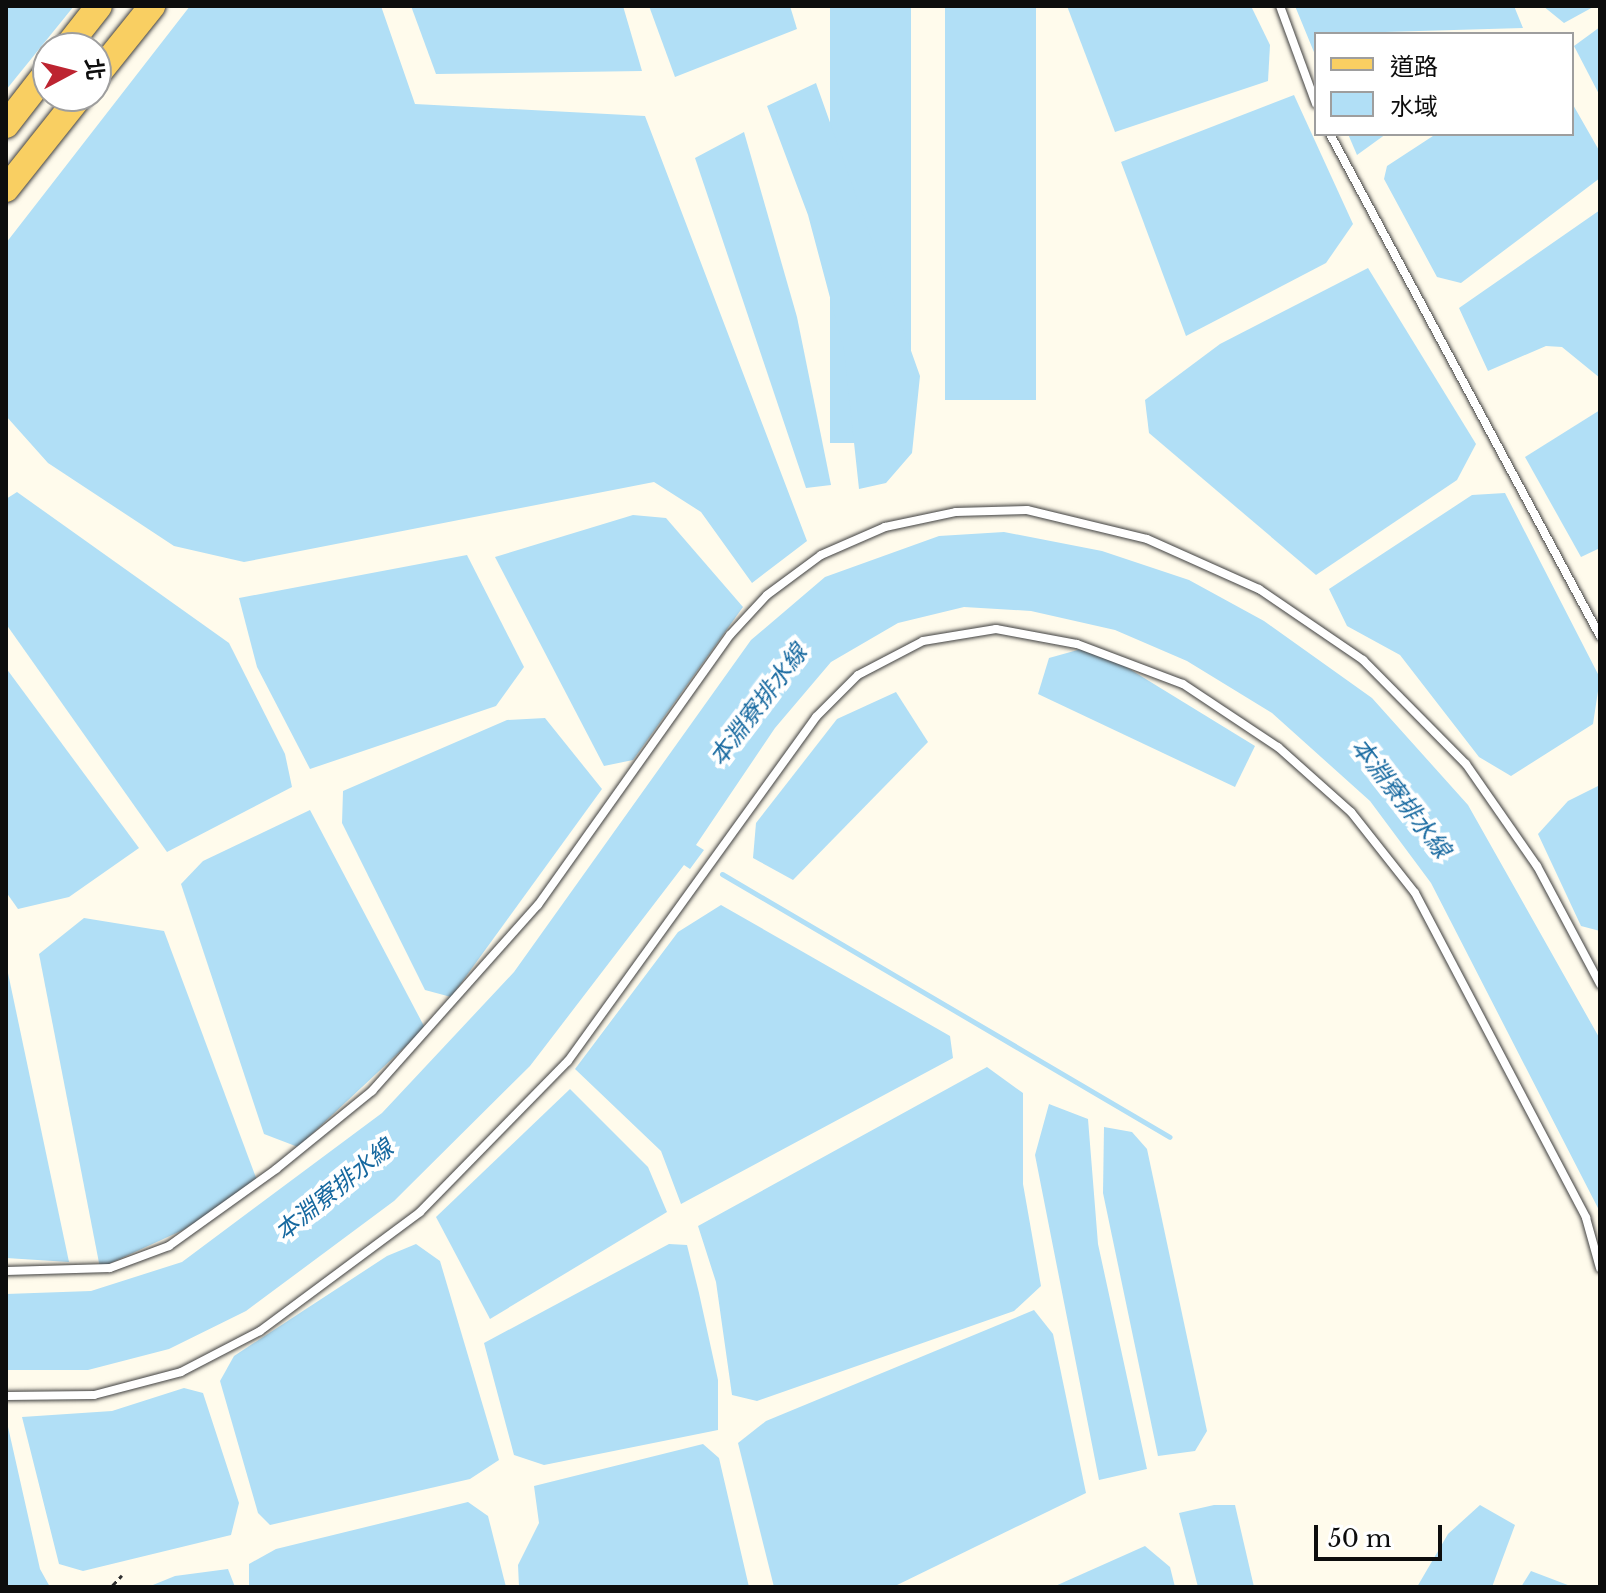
<!DOCTYPE html>
<html>
<head>
<meta charset="utf-8">
<style>
  body { margin:0 }
  #map { position:relative; width:1606px; height:1593px; overflow:hidden; background:#fffbec; font-family:"Libre Baskerville","Noto Sans TC",serif }
  div>[style] { position:absolute }
  .water>* { inset:0; background:#b1dff6; transform-origin:0 0 }
  .stream>* { height:5px; margin:-2.5px; padding:0 2.5px; transform-origin:2.5px; border-radius:2.5px; background:#b1dff6 }
  .path>* { height:3px; margin-top:-1.5px; transform-origin:0; background:repeating-linear-gradient(90deg,#2f2f2f 0 8px,transparent 0 12px) }
  .roads { filter:drop-shadow(0 0 2px #404040) drop-shadow(0 0 2px #404040) }
  .service>* { height:8px; margin:-4px; padding:0 4px; transform-origin:4px; border-radius:4px; background:#fff }
  .primary>* { height:26px; margin:-13px; padding:0 13px; transform-origin:13px; border-radius:13px; background:#f9cf62 }
  span { translate:-50% -50%; white-space:nowrap; text-align:center; line-height:1.15; -webkit-text-stroke:8px #fff; paint-order:stroke }
  .water-label { font-size:24px; color:#16689f; font-style:italic }
  .frame { position:absolute; inset:0; border:8px solid #0d0d0d; pointer-events:none }
  .legend { position:absolute; left:1314px; top:32px; width:260px; height:104px; box-sizing:border-box; background:#fff; border:2px solid #9e9e9e; margin:0; padding:10px 14px; list-style:none; font-size:24px; color:#0d0d0d }
  .legend li { display:flex; align-items:center; gap:16px; height:40px }
  .legend b { width:40px; border:2px solid #9e9e9e }
  .north { position:absolute; left:32px; top:32px; width:80px; height:80px; box-sizing:border-box; background:#fff; border:2px solid #9e9e9e; border-radius:50%; rotate:83deg; font-size:22px; font-weight:700; line-height:32px; text-align:center; color:#0d0d0d }
  .north::after { content:''; display:block; margin:auto; width:28px; height:36px; background:#bd2431; clip-path:polygon(50% 0,100% 100%,50% 72%,0 100%) }
  .scale { position:absolute; left:1314px; top:1525px; width:128px; height:36px; box-sizing:border-box; border:4px solid #0d0d0d; border-top:0; padding-left:10px; font-size:24px; line-height:28px; white-space:nowrap; color:#0d0d0d; -webkit-text-stroke:6px #fff; paint-order:stroke }
</style>
</head>
<body>
<div id="map">
  <div class="water">
    <i style="clip-path:polygon(6px 6px,74px 6px,6px 90px)"></i>
    <i style="clip-path:polygon(190px 6px,381px 6px,415px 104px,645px 116px,807px 541px,752px 583px,701px 512px,654px 482px,244px 562px,174px 546px,48px 463px,6px 416px,6px 243px)"></i>
    <i style="clip-path:polygon(411px 6px,623px 6px,642px 71px,436px 74px)"></i>
    <i style="clip-path:polygon(649px 6px,790px 6px,797px 29px,675px 77px)"></i>
    <i style="left:830px;top:6px;width:81px;height:437px"></i>
    <i style="left:945px;top:6px;width:91px;height:394px"></i>
    <i style="clip-path:polygon(1067px 6px,1251px 6px,1270px 45px,1268px 81px,1115px 132px)"></i>
    <i style="clip-path:polygon(1295px 6px,1514px 6px,1523px 28px,1316px 34px,1316px 57px)"></i>
    <i style="clip-path:polygon(1543px 6px,1595px 6px,1564px 23px)"></i>
    <i style="clip-path:polygon(1600px 27px,1600px 96px,1574px 46px)"></i>
    <i style="clip-path:polygon(816px 83px,920px 376px,912px 453px,886px 483px,859px 489px,844px 350px,808px 215px,767px 106px)"></i>
    <i style="clip-path:polygon(1294px 95px,1353px 224px,1326px 263px,1186px 336px,1121px 162px)"></i>
    <i style="clip-path:polygon(1572px 103px,1600px 152px,1600px 178px,1461px 283px,1437px 277px,1384px 179px,1387px 166px,1436px 134px,1572px 134px)"></i>
    <i style="clip-path:polygon(744px 132px,797px 317px,831px 485px,806px 488px,695px 158px)"></i>
    <i style="clip-path:polygon(1348px 134px,1386px 134px,1357px 155px)"></i>
    <i style="clip-path:polygon(1600px 210px,1600px 378px,1562px 347px,1546px 346px,1488px 371px,1459px 308px)"></i>
    <i style="clip-path:polygon(1368px 268px,1476px 444px,1457px 480px,1316px 575px,1149px 433px,1145px 400px,1220px 344px)"></i>
    <i style="clip-path:polygon(1600px 410px,1600px 548px,1581px 557px,1525px 457px)"></i>
    <i style="clip-path:polygon(17px 492px,229px 643px,285px 754px,292px 787px,167px 852px,6px 624px,6px 499px)"></i>
    <i style="clip-path:polygon(1505px 493px,1600px 678px,1593px 724px,1511px 776px,1479px 757px,1400px 655px,1347px 626px,1329px 589px,1472px 495px)"></i>
    <i style="clip-path:polygon(633px 515px,666px 518px,743px 607px,633px 760px,604px 766px,495px 557px)"></i>
    <i style="clip-path:polygon(1004px 532px,1102px 551px,1189px 580px,1264px 621px,1372px 698px,1468px 805px,1600px 1039px,1600px 1212px,1431px 883px,1370px 801px,1272px 713px,1187px 661px,1115px 630px,1031px 611px,964px 607px,898px 623px,831px 662px,775px 728px,696px 845px,704px 850px,690px 869px,684px 865px,530px 1066px,394px 1201px,246px 1311px,169px 1349px,88px 1370px,6px 1370px,6px 1294px,91px 1291px,182px 1262px,382px 1113px,514px 972px,751px 640px,825px 577px,939px 536px)"></i>
    <i style="clip-path:polygon(467px 555px,524px 667px,496px 706px,310px 769px,257px 667px,239px 598px)"></i>
    <i style="clip-path:polygon(1092px 646px,1255px 746px,1235px 787px,1038px 694px,1049px 658px)"></i>
    <i style="clip-path:polygon(6px 668px,139px 848px,69px 897px,18px 909px,6px 892px)"></i>
    <i style="clip-path:polygon(896px 692px,928px 742px,793px 880px,753px 858px,756px 823px,837px 719px)"></i>
    <i style="clip-path:polygon(545px 718px,602px 789px,451px 997px,425px 990px,342px 823px,343px 791px,507px 720px)"></i>
    <i style="clip-path:polygon(1600px 785px,1600px 931px,1581px 926px,1538px 834px,1568px 801px)"></i>
    <i style="clip-path:polygon(310px 810px,425px 1028px,298px 1147px,264px 1134px,181px 884px,203px 861px)"></i>
    <i style="clip-path:polygon(721px 905px,950px 1036px,953px 1058px,681px 1204px,661px 1151px,575px 1069px,678px 932px)"></i>
    <i style="clip-path:polygon(84px 918px,164px 931px,258px 1183px,183px 1230px,100px 1268px,39px 954px)"></i>
    <i style="clip-path:polygon(6px 972px,8px 973px,69px 1262px,6px 1258px)"></i>
    <i style="clip-path:polygon(987px 1067px,1023px 1093px,1023px 1184px,1041px 1286px,1014px 1311px,757px 1401px,732px 1395px,716px 1282px,698px 1226px)"></i>
    <i style="clip-path:polygon(570px 1089px,648px 1167px,667px 1212px,490px 1319px,436px 1217px)"></i>
    <i style="clip-path:polygon(1049px 1104px,1088px 1119px,1098px 1244px,1147px 1469px,1099px 1480px,1035px 1155px)"></i>
    <i style="clip-path:polygon(1104px 1127px,1132px 1132px,1147px 1149px,1207px 1431px,1195px 1451px,1158px 1456px,1103px 1193px)"></i>
    <i style="clip-path:polygon(416px 1244px,440px 1261px,499px 1460px,470px 1479px,270px 1525px,258px 1513px,220px 1381px,234px 1356px,387px 1256px)"></i>
    <i style="clip-path:polygon(669px 1244px,687px 1245px,699px 1293px,718px 1380px,718px 1430px,544px 1465px,514px 1455px,484px 1343px)"></i>
    <i style="clip-path:polygon(1034px 1310px,1053px 1334px,1086px 1493px,893px 1587px,774px 1587px,738px 1443px,766px 1421px)"></i>
    <i style="clip-path:polygon(184px 1388px,203px 1393px,239px 1503px,231px 1535px,83px 1571px,59px 1564px,22px 1417px,112px 1411px)"></i>
    <i style="clip-path:polygon(6px 1418px,40px 1569px,50px 1587px,6px 1587px)"></i>
    <i style="clip-path:polygon(703px 1444px,719px 1458px,749px 1587px,519px 1587px,518px 1565px,539px 1523px,534px 1486px)"></i>
    <i style="clip-path:polygon(468px 1502px,488px 1516px,506px 1587px,249px 1587px,249px 1564px,276px 1549px)"></i>
    <i style="clip-path:polygon(1214px 1505px,1235px 1505px,1254px 1587px,1198px 1587px,1179px 1513px)"></i>
    <i style="clip-path:polygon(1480px 1505px,1515px 1525px,1492px 1587px,1417px 1587px,1448px 1534px)"></i>
    <i style="clip-path:polygon(1145px 1546px,1170px 1567px,1175px 1587px,1053px 1587px)"></i>
    <i style="clip-path:polygon(228px 1569px,235px 1587px,148px 1587px,175px 1576px)"></i>
    <i style="clip-path:polygon(1531px 1571px,1573px 1587px,1521px 1587px)"></i>
  </div>
  <div class="stream">
    <i style="left:722px;top:874px;width:519px;rotate:30.42deg"></i>
  </div>
  <div class="path">
    <i style="left:111px;top:1587px;width:16px;rotate:-47deg"></i>
  </div>
  <div class="roads">
    <div class="service">
      <i style="left:1280px;top:6px;width:104px;rotate:69.8deg"></i>
      <i style="left:1330px;top:134px;width:570px;rotate:61.73deg"></i>
      <i style="left:6px;top:1271px;width:104px;rotate:-1.7deg"></i>
      <i style="left:110px;top:1268px;width:63px;rotate:-20.4deg"></i>
      <i style="left:169px;top:1246px;width:132px;rotate:-35.7deg"></i>
      <i style="left:276px;top:1169px;width:124px;rotate:-39.1deg"></i>
      <i style="left:372px;top:1091px;width:249px;rotate:-48.3deg"></i>
      <i style="left:538px;top:905px;width:331px;rotate:-54.6deg"></i>
      <i style="left:730px;top:635px;width:54px;rotate:-47.2deg"></i>
      <i style="left:767px;top:595px;width:67px;rotate:-36.5deg"></i>
      <i style="left:821px;top:555px;width:70px;rotate:-23.6deg"></i>
      <i style="left:885px;top:527px;width:73px;rotate:-11.9deg"></i>
      <i style="left:956px;top:512px;width:71px;rotate:-1.6deg"></i>
      <i style="left:1027px;top:510px;width:123px;rotate:13.6deg"></i>
      <i style="left:1147px;top:539px;width:123px;rotate:24.1deg"></i>
      <i style="left:1259px;top:589px;width:126px;rotate:34.3deg"></i>
      <i style="left:1363px;top:660px;width:146px;rotate:45.3deg"></i>
      <i style="left:1466px;top:764px;width:124px;rotate:55.2deg"></i>
      <i style="left:1537px;top:866px;width:134px;rotate:61.9deg"></i>
      <i style="left:6px;top:1396px;width:88px;rotate:-0.7deg"></i>
      <i style="left:94px;top:1395px;width:90px;rotate:-14.8deg"></i>
      <i style="left:181px;top:1372px;width:89px;rotate:-27.4deg"></i>
      <i style="left:260px;top:1331px;width:199px;rotate:-36.6deg"></i>
      <i style="left:420px;top:1212px;width:211px;rotate:-45.6deg"></i>
      <i style="left:568px;top:1061px;width:424px;rotate:-54.2deg"></i>
      <i style="left:816px;top:717px;width:59px;rotate:-45deg"></i>
      <i style="left:858px;top:675px;width:73px;rotate:-27.6deg"></i>
      <i style="left:923px;top:641px;width:74px;rotate:-9.3deg"></i>
      <i style="left:996px;top:629px;width:82px;rotate:10.5deg"></i>
      <i style="left:1077px;top:644px;width:113px;rotate:20.7deg"></i>
      <i style="left:1183px;top:684px;width:114px;rotate:33.6deg"></i>
      <i style="left:1278px;top:747px;width:98px;rotate:41.7deg"></i>
      <i style="left:1351px;top:812px;width:103px;rotate:51.7deg"></i>
      <i style="left:1415px;top:893px;width:367px;rotate:62.2deg"></i>
      <i style="left:1586px;top:1218px;width:52px;rotate:74.4deg"></i>
    </div>
    <div class="primary">
      <i style="left:66px;top:48px;width:53px;rotate:-51.8deg"></i>
      <i style="left:96px;top:76px;width:90px;rotate:-51.3deg"></i>
      <i style="left:6px;top:125px;width:68px;rotate:-52.1deg"></i>
      <i style="left:6px;top:189px;width:119px;rotate:-51.5deg"></i>
    </div>
  </div>
  <div class="water-label">
    <span style="left:758px;top:705px;rotate:-53deg">本淵寮排水線</span>
    <span style="left:1401px;top:798px;rotate:52deg">本淵寮排水線</span>
    <span style="left:334px;top:1190px;rotate:-39deg">本淵寮排水線</span>
  </div>
  <div class="frame"></div>
  <ul class="legend">
  <li><b style="height:10px;background:#f9cf62"></b>道路</li>
  <li><b style="height:22px;background:#b1dff6"></b>水域</li>
  </ul>
  <div class="north">北</div>
  <div class="scale">50 m</div>
</div>
</body>
</html>
